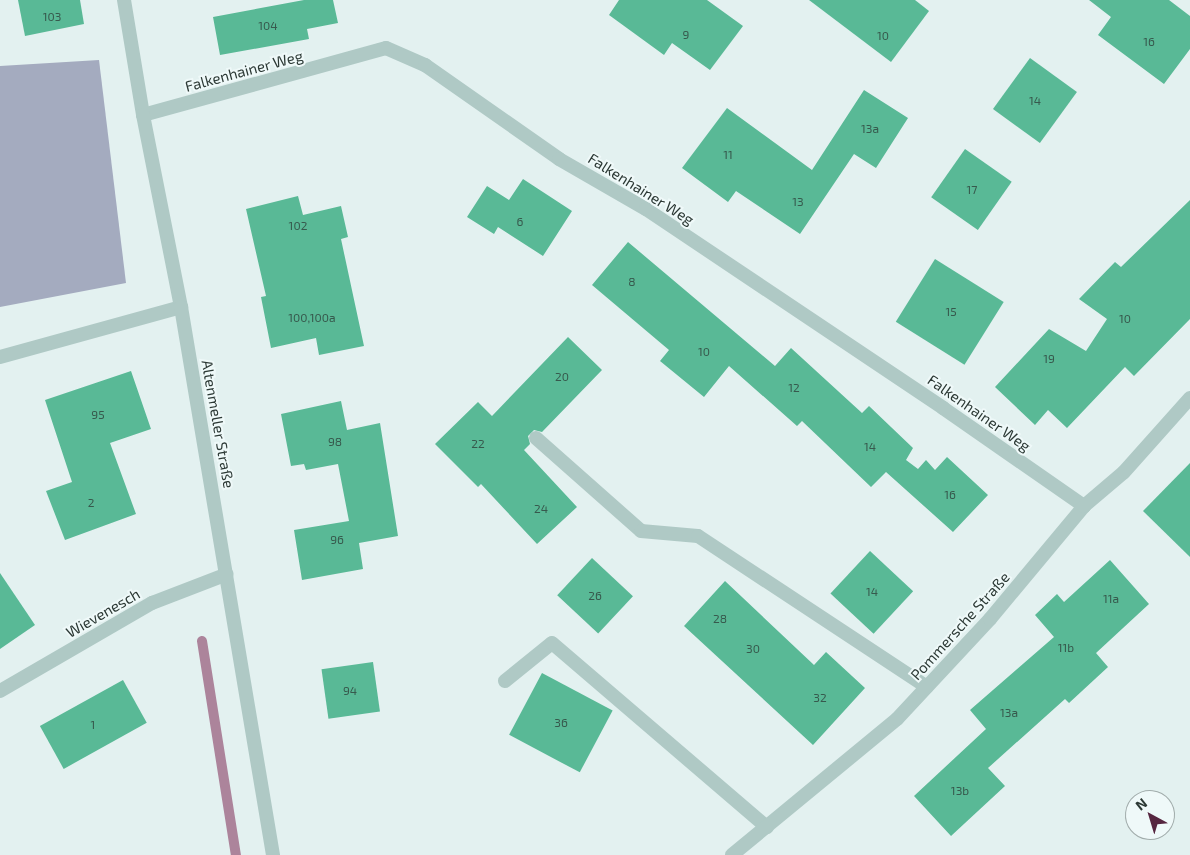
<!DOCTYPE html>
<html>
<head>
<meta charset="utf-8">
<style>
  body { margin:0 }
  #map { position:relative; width:1190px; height:855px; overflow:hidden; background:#e3f1f0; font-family:"Exo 2",sans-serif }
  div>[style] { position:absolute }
  .green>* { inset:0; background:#a4abbf }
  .stream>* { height:10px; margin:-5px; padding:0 5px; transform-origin:5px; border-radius:5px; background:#ac849b }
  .building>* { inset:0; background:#59b996; transform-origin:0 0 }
  .service>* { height:14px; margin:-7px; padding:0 7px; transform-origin:7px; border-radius:7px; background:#afc9c5 }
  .minor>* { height:14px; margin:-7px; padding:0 7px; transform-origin:7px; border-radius:7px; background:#afc9c5 }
  .tertiary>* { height:14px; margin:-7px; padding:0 7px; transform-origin:7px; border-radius:7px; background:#afc9c5 }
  span { translate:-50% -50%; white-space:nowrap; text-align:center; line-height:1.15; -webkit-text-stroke:4px #eff9f9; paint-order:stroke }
  .number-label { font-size:12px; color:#37594d }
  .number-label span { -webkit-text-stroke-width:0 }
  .street-label { font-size:15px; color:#2c3935 }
  .north { position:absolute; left:1125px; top:790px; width:50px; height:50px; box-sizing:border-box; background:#eff9f9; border:1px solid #a1acab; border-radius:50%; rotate:321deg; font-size:14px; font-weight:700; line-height:20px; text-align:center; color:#2c3935 }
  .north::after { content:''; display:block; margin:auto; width:18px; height:22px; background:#562640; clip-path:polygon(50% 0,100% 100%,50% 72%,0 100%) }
</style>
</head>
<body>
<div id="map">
  <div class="green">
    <i style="clip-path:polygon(99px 60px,126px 283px,0 307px,0 66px)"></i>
  </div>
  <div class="stream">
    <i style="left:202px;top:641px;width:217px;rotate:81deg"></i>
  </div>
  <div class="building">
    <i style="clip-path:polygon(18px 0,80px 0,84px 24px,25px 36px)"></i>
    <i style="clip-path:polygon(304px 0,333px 0,338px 23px,307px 29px,309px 39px,220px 55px,213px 17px)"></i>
    <i style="clip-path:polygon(619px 0,707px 0,743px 26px,710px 70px,672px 43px,664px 55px,609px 15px)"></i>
    <i style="clip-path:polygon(809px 0,915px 0,929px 11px,891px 62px)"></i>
    <i style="clip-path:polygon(1089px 0,1169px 0,1190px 16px,1190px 49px,1164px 84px,1098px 35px,1111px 17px)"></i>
    <i style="left:1030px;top:58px;width:58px;height:63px;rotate:36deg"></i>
    <i style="clip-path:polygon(864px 90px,908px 118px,876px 168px,854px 154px,800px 234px,736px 191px,728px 202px,682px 168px,727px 108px,812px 170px)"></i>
    <i style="left:965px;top:149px;width:57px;height:59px;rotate:35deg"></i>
    <i style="clip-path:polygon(523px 179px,572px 211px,543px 256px,498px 227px,494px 234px,467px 217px,487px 186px,509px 200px)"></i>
    <i style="clip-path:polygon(298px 196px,303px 215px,341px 206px,348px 237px,341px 239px,364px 346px,319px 355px,316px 338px,271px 348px,261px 297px,266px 296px,246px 209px)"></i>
    <i style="clip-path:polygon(1190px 200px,1190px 319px,1134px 376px,1125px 367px,1067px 428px,1048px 410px,1035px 425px,995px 387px,1049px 329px,1086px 351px,1107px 319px,1079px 299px,1115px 262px,1121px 267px)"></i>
    <i style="clip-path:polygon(628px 242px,775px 366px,791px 348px,862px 413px,869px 406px,913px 448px,906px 460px,918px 469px,926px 460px,935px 470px,947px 457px,988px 495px,953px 532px,886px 472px,871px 487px,802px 421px,797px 426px,729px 366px,704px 397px,660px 361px,669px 350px,592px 285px)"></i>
    <i style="left:935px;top:259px;width:81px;height:74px;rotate:32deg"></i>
    <i style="clip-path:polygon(568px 337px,602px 370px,542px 432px,534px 430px,528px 436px,530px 444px,524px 450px,577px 507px,537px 544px,481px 484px,478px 487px,435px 444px,478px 402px,492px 416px)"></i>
    <i style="clip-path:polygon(131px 371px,151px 429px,110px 443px,136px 514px,65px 540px,46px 491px,72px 482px,45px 400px)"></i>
    <i style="clip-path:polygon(341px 401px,347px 430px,380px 423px,398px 536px,359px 543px,363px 569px,302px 580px,294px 530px,349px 521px,338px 464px,306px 470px,304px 464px,291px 466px,281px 414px)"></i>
    <i style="clip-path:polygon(1190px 463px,1190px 557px,1143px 511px)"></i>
    <i style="left:870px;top:551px;width:59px;height:58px;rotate:43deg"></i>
    <i style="left:592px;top:558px;width:56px;height:51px;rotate:43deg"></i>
    <i style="clip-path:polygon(1110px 560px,1149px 604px,1096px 653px,1108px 667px,1069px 703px,1065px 699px,988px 768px,1005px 786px,951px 836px,914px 796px,986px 729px,970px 710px,1054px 637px,1035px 615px,1057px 594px,1064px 602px)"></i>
    <i style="clip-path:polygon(0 573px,35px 625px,0 649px)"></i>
    <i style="clip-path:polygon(725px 581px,814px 665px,826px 652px,865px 688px,813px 745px,684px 626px)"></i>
    <i style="left:373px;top:662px;width:50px;height:52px;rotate:82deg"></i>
    <i style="left:542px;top:673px;width:80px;height:70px;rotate:28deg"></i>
    <i style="left:123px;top:680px;width:49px;height:95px;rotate:61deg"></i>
  </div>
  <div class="service">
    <i style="left:0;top:357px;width:188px;rotate:-15.4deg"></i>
    <i style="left:536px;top:438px;width:140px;rotate:41.5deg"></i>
    <i style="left:641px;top:531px;width:57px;rotate:5deg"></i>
    <i style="left:698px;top:536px;width:274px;rotate:33.4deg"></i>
    <i style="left:505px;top:681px;width:60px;rotate:-39deg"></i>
    <i style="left:552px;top:643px;width:283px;rotate:40.6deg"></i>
  </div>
  <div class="minor">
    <i style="left:143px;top:115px;width:252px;rotate:-15.4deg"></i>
    <i style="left:386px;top:48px;width:43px;rotate:23.6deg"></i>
    <i style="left:425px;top:65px;width:164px;rotate:35deg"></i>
    <i style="left:559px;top:159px;width:100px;rotate:29.9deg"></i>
    <i style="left:646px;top:209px;width:358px;rotate:33.8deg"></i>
    <i style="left:943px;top:408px;width:172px;rotate:34.8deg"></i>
    <i style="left:0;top:691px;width:176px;rotate:-30.1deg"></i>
    <i style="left:152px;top:603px;width:80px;rotate:-21.1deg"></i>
    <i style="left:732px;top:855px;width:214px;rotate:-39.5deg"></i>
    <i style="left:897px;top:719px;width:137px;rotate:-47.1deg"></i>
    <i style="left:990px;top:619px;width:147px;rotate:-50.2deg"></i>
    <i style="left:1084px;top:506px;width:52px;rotate:-40.4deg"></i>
    <i style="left:1124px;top:472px;width:99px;rotate:-48.3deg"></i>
  </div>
  <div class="tertiary">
    <i style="left:124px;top:0;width:117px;rotate:80.6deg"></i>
    <i style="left:143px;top:115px;width:196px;rotate:78.8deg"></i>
    <i style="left:181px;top:307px;width:556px;rotate:80.47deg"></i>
  </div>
  <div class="number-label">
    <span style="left:52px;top:17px">103</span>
    <span style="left:268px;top:26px">104</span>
    <span style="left:686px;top:35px">9</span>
    <span style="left:883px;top:36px">10</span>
    <span style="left:1149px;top:42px">16</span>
    <span style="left:1035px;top:101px">14</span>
    <span style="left:870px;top:129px">13a</span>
    <span style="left:728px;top:155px">11</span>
    <span style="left:972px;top:190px">17</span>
    <span style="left:798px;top:202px">13</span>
    <span style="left:520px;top:222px">6</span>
    <span style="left:298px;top:226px">102</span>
    <span style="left:632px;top:282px">8</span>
    <span style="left:951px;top:312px">15</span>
    <span style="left:312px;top:318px">100,100a</span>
    <span style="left:1125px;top:319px">10</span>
    <span style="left:704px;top:352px">10</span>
    <span style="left:1049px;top:359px">19</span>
    <span style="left:562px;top:377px">20</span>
    <span style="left:794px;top:388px">12</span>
    <span style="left:98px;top:415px">95</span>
    <span style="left:335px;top:442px">98</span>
    <span style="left:478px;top:444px">22</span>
    <span style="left:870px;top:447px">14</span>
    <span style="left:950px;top:495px">16</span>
    <span style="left:91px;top:503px">2</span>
    <span style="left:541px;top:509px">24</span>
    <span style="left:337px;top:540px">96</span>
    <span style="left:872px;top:592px">14</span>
    <span style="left:595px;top:596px">26</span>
    <span style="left:1111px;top:599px">11a</span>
    <span style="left:720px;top:619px">28</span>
    <span style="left:1066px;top:648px">11b</span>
    <span style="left:753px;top:649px">30</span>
    <span style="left:350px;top:691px">94</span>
    <span style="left:820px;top:698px">32</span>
    <span style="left:1009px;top:713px">13a</span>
    <span style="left:561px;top:723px">36</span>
    <span style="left:93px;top:725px">1</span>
    <span style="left:960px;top:791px">13b</span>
  </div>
  <div class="street-label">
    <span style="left:244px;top:71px;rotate:-15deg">Falkenhainer Weg</span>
    <span style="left:641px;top:189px;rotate:32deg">Falkenhainer Weg</span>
    <span style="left:979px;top:413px;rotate:35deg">Falkenhainer Weg</span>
    <span style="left:218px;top:424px;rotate:80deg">Altenmeller Straße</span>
    <span style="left:103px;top:613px;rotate:-30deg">Wievenesch</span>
    <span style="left:960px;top:626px;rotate:-48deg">Pommersche Straße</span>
  </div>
  <div class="north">N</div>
</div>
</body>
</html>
